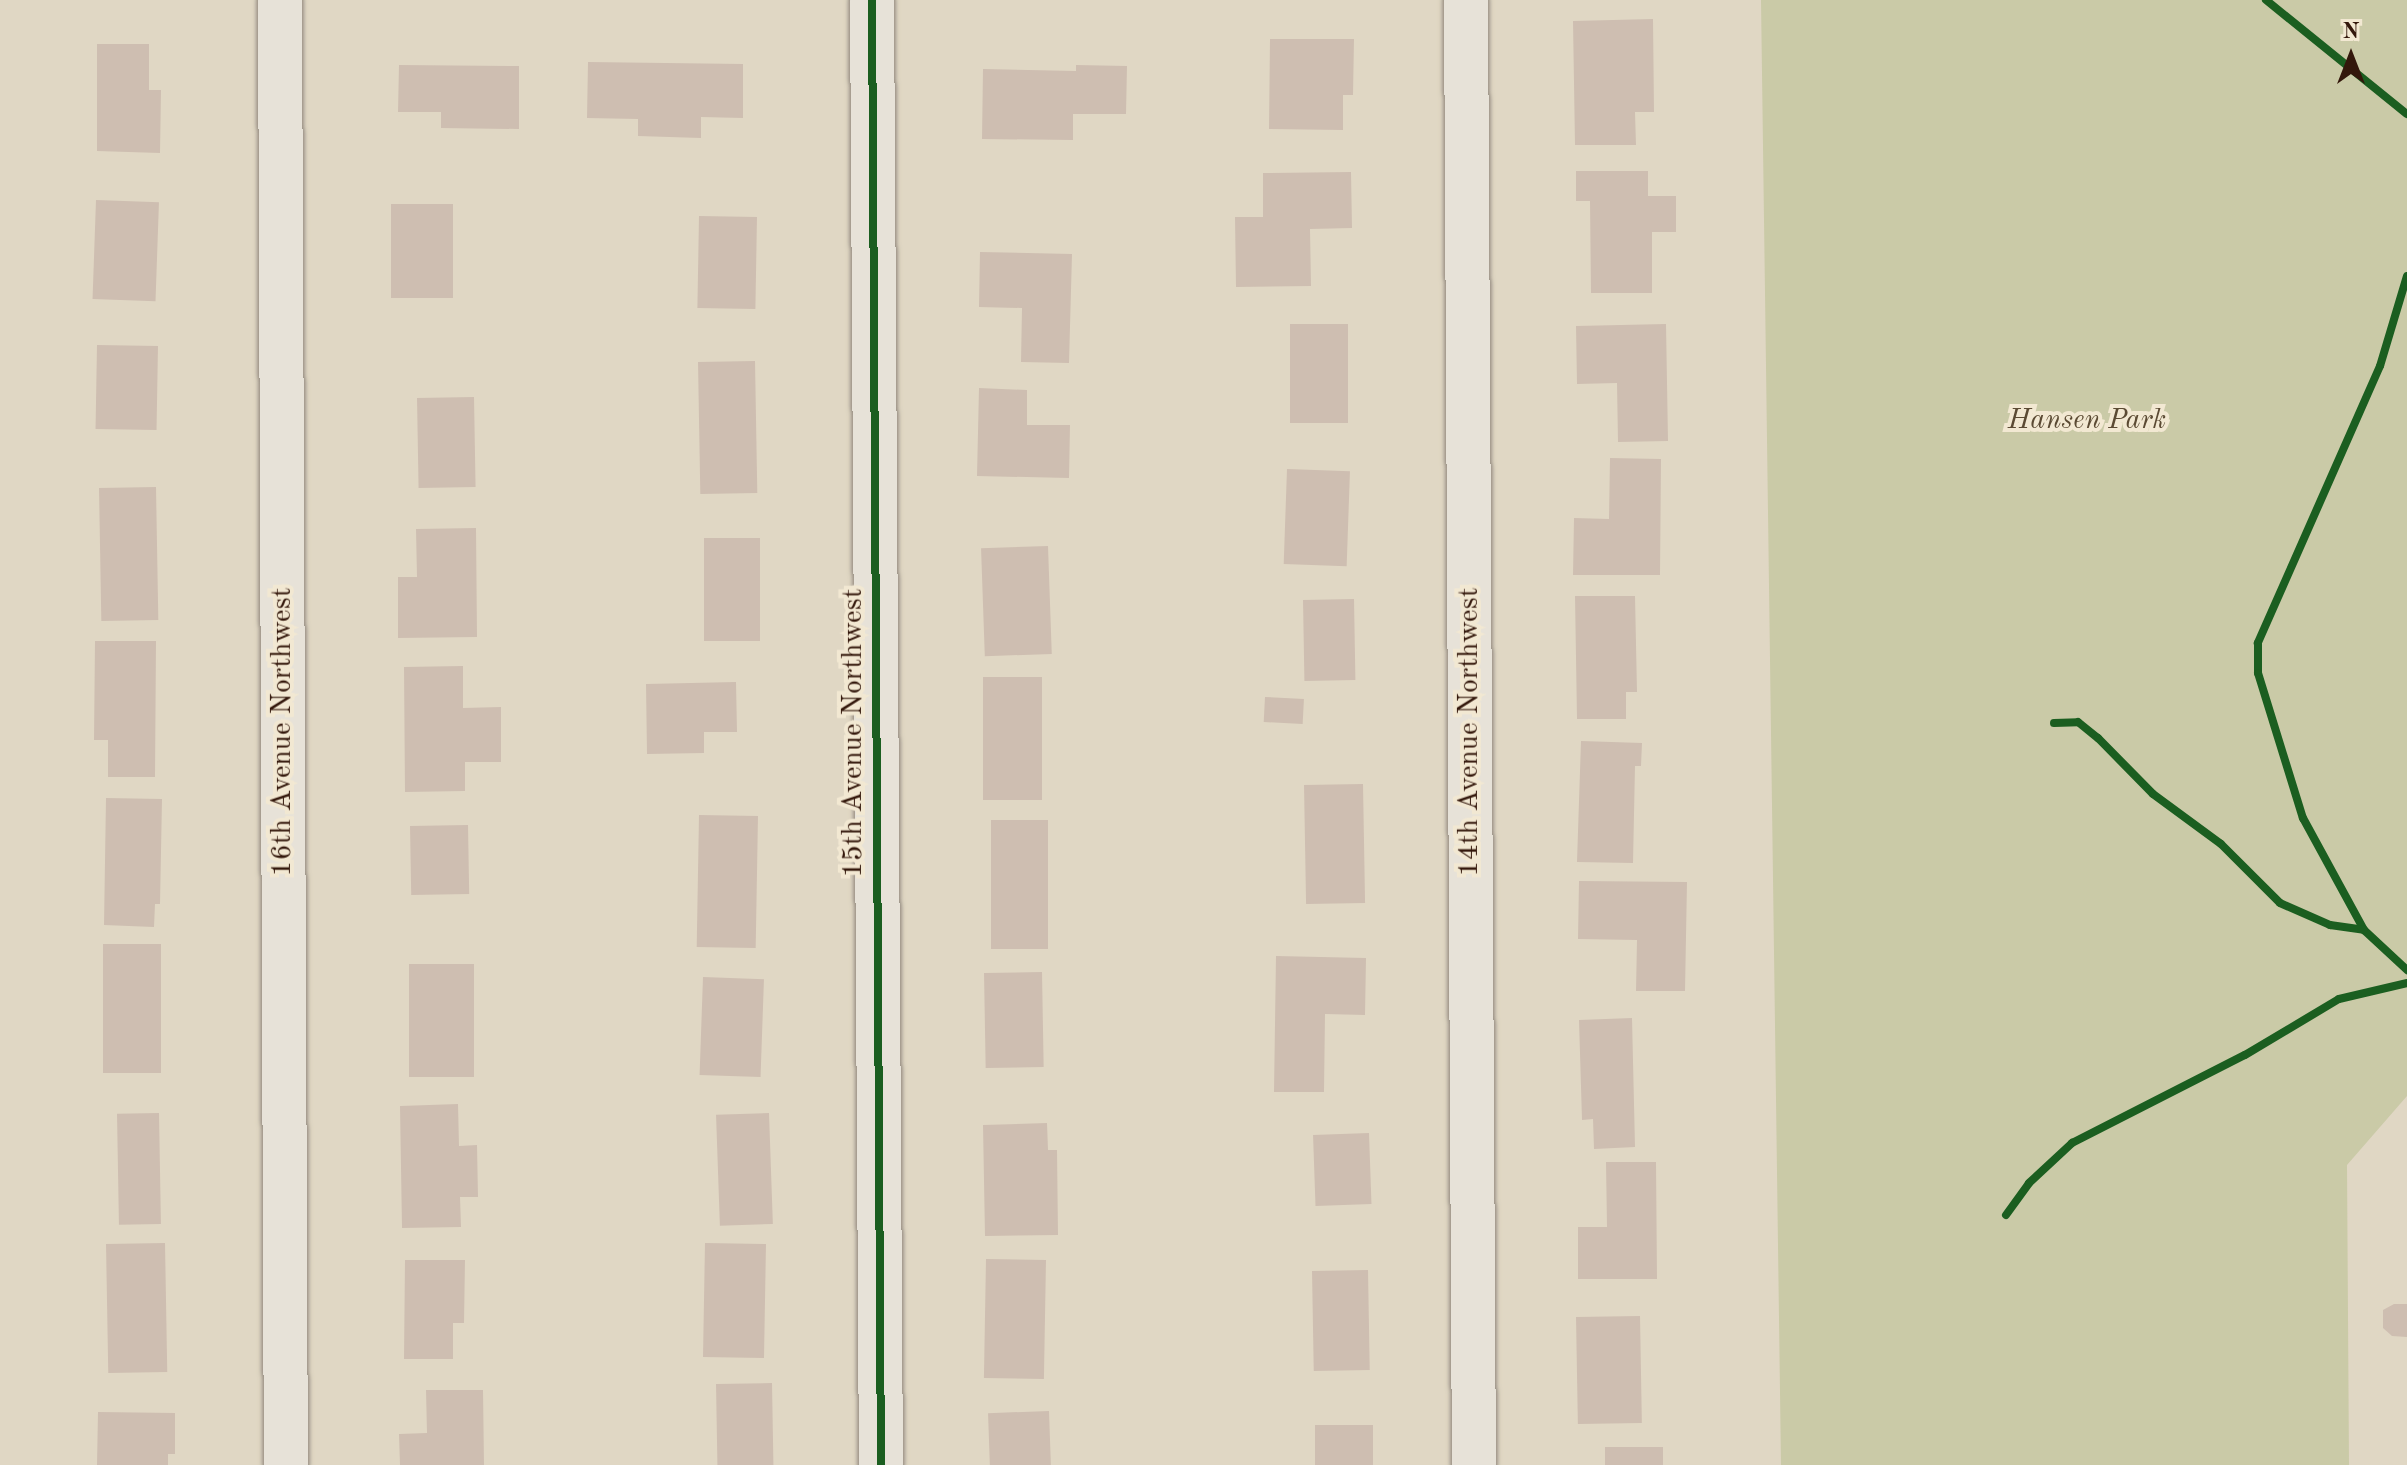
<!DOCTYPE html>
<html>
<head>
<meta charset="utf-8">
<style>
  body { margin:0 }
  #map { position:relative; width:2407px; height:1465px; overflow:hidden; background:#e0d7c4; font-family:"Old Standard TT",serif }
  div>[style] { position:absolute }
  .green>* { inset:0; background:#cacaa7 }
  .building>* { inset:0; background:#cebeb1; transform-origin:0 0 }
  .roads { filter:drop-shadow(0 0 2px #92897e) drop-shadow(0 0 2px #92897e) }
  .minor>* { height:44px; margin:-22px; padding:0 22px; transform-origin:22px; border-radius:22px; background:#e7e2d8 }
  .cycleway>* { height:8px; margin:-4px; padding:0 4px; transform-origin:4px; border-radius:4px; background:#1b5e20 }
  span { translate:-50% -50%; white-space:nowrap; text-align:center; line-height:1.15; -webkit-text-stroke:8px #f2e8d2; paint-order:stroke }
  .park-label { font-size:28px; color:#5b4a33; font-style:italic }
  .street-label { font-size:28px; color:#33170b }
  .north { position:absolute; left:2311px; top:16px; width:80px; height:80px; -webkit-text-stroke:6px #f2e8d2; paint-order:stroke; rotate:0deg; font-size:22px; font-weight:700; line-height:32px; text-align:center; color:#33170b }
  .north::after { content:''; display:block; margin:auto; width:28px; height:36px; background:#33170b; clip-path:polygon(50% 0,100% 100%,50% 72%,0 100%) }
</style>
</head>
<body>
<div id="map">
  <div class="green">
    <i style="clip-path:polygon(1761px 0,2407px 0,2407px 1096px,2347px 1165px,2349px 1465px,1781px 1465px)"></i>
  </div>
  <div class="building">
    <i style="clip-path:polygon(1653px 19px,1654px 112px,1635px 112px,1636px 145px,1575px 145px,1573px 21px)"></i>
    <i style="clip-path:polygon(1270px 39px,1354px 39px,1353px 95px,1343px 95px,1343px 130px,1269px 129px)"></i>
    <i style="clip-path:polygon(97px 44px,149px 44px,149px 90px,161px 90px,160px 153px,97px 151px)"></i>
    <i style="clip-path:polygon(588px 62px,743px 64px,743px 118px,701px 117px,701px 138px,638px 136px,638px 119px,587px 118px)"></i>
    <i style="clip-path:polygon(399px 65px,519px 66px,519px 129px,441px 128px,441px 112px,398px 112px)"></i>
    <i style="clip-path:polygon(1076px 65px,1127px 66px,1126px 114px,1073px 114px,1073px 140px,982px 139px,983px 69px,1076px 71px)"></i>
    <i style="clip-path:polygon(1576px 171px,1648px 171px,1648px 196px,1676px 196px,1676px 232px,1652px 232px,1652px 293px,1591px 293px,1590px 201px,1576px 201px)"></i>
    <i style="clip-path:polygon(1351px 172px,1352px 228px,1310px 229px,1311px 286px,1236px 287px,1235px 217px,1263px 217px,1263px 173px)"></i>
    <i style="left:96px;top:200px;width:63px;height:99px;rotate:2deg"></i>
    <i style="left:391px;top:204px;width:62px;height:94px"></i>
    <i style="left:699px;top:216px;width:58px;height:92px;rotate:1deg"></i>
    <i style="clip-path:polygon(980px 252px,1072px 254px,1069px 363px,1021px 362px,1022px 308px,979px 307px)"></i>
    <i style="left:1290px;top:324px;width:58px;height:99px"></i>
    <i style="clip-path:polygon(1666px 324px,1668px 441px,1618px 442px,1617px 383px,1577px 384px,1576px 326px)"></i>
    <i style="left:97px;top:345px;width:61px;height:84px;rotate:1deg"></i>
    <i style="left:755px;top:361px;width:132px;height:57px;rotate:89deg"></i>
    <i style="clip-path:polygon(979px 388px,1027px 390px,1027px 425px,1070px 425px,1069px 478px,977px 476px)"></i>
    <i style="left:474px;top:397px;width:90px;height:57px;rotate:89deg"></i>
    <i style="clip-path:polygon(1610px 458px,1661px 459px,1660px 575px,1573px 575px,1574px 518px,1609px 519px)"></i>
    <i style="left:1287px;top:469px;width:63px;height:95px;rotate:2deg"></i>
    <i style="left:156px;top:487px;width:133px;height:57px;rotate:89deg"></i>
    <i style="clip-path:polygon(476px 528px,477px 637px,398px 638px,398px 577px,417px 577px,416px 529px)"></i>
    <i style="left:704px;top:538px;width:56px;height:103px"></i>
    <i style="left:1048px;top:546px;width:108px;height:67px;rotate:88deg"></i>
    <i style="clip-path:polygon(1575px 596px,1635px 596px,1637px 692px,1626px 692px,1626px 719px,1577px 719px)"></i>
    <i style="left:1354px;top:599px;width:81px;height:51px;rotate:89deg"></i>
    <i style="clip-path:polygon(95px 641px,156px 641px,155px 777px,108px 777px,108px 740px,94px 740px)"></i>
    <i style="clip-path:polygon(463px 666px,463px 708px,501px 707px,501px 762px,465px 762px,465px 791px,405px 792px,404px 667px)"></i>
    <i style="left:983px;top:677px;width:59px;height:123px"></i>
    <i style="clip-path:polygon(736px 682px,737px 732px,704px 732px,704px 753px,647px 754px,646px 684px)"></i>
    <i style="left:1265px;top:697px;width:39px;height:25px;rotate:3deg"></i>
    <i style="clip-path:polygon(1581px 741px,1642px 743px,1641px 766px,1635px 766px,1633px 863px,1577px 862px)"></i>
    <i style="left:1363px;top:784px;width:119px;height:59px;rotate:89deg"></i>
    <i style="clip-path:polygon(106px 798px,162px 799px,160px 904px,155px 904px,154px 927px,104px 925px)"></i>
    <i style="left:699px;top:815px;width:59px;height:132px;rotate:1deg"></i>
    <i style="left:991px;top:820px;width:57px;height:129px"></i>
    <i style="left:468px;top:825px;width:69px;height:58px;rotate:89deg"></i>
    <i style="clip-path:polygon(1579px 881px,1687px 882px,1685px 991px,1636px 991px,1637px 940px,1578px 939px)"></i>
    <i style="left:103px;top:944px;width:58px;height:129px"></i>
    <i style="clip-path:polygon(1276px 956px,1366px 958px,1365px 1015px,1325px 1014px,1324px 1092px,1274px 1092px)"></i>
    <i style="left:409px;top:964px;width:65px;height:113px"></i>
    <i style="left:1042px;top:972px;width:95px;height:58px;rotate:89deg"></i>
    <i style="left:703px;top:977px;width:61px;height:98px;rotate:2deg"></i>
    <i style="clip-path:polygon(1632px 1018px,1635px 1147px,1594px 1149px,1593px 1119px,1582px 1120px,1579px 1020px)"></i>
    <i style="clip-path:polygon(458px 1104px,459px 1146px,477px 1145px,478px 1197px,460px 1197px,461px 1227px,402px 1228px,400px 1106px)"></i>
    <i style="left:159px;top:1113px;width:111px;height:42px;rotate:89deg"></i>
    <i style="left:769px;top:1113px;width:111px;height:53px;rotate:88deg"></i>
    <i style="clip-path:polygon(1047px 1123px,1048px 1150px,1057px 1150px,1058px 1235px,985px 1236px,983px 1125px)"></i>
    <i style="left:1369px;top:1133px;width:71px;height:56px;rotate:88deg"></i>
    <i style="clip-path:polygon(1606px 1162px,1656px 1162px,1657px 1279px,1578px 1279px,1578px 1227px,1607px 1227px)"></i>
    <i style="left:165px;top:1243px;width:129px;height:59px;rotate:89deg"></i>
    <i style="left:705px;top:1243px;width:61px;height:114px;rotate:1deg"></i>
    <i style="left:986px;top:1259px;width:60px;height:119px;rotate:1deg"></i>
    <i style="clip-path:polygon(405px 1260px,465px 1260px,464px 1323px,453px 1323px,453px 1359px,404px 1359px)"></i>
    <i style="left:1368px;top:1270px;width:100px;height:56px;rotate:89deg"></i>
    <i style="clip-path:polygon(2394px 1304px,2407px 1304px,2407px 1337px,2392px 1336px,2383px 1328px,2383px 1310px)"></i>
    <i style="left:1640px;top:1316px;width:107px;height:64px;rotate:89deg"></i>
    <i style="left:772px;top:1383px;width:82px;height:56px;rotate:89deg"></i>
    <i style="clip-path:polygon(426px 1390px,483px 1390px,484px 1465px,400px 1465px,399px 1434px,427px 1433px)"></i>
    <i style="left:1049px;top:1411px;width:54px;height:61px;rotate:88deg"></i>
    <i style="clip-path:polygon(98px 1412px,175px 1413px,175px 1454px,168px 1454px,168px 1465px,97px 1465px)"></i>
    <i style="left:1315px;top:1425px;width:58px;height:40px"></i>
    <i style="left:1663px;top:1447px;width:18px;height:58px;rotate:90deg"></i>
  </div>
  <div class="roads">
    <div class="minor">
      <i style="left:280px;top:0;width:1465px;rotate:89.77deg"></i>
      <i style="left:872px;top:0;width:1465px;rotate:89.65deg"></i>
      <i style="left:1466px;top:0;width:1465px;rotate:89.69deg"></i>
    </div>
  </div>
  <div class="cycleway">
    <i style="left:872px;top:0;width:1465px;rotate:89.65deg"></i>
    <i style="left:2266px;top:0;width:181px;rotate:39deg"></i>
    <i style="left:2407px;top:276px;width:94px;rotate:106.7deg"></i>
    <i style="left:2380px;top:366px;width:303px;rotate:113.8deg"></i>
    <i style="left:2258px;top:643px;width:30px;rotate:90deg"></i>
    <i style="left:2258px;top:673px;width:152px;rotate:72.8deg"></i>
    <i style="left:2303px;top:818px;width:128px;rotate:61.4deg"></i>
    <i style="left:2364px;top:930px;width:59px;rotate:42.9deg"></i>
    <i style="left:2054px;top:723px;width:24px;rotate:-2deg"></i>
    <i style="left:2078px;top:722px;width:26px;rotate:39deg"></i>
    <i style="left:2098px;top:738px;width:78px;rotate:45.5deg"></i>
    <i style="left:2153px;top:794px;width:84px;rotate:36.3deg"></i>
    <i style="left:2221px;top:844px;width:83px;rotate:45deg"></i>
    <i style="left:2280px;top:903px;width:55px;rotate:23.7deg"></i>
    <i style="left:2330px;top:925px;width:34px;rotate:8deg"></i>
    <i style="left:2006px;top:1215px;width:39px;rotate:-54deg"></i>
    <i style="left:2029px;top:1183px;width:59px;rotate:-42.9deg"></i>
    <i style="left:2072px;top:1143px;width:194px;rotate:-27deg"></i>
    <i style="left:2245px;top:1055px;width:109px;rotate:-30.8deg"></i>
    <i style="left:2339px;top:999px;width:70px;rotate:-13.2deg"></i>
  </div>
  <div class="park-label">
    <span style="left:2087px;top:421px">Hansen Park</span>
  </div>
  <div class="street-label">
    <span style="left:283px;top:732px;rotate:-90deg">16th Avenue Northwest</span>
    <span style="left:1470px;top:732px;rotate:-90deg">14th Avenue Northwest</span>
    <span style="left:854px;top:733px;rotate:-90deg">15th Avenue Northwest</span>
  </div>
  <div class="north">N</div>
</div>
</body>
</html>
